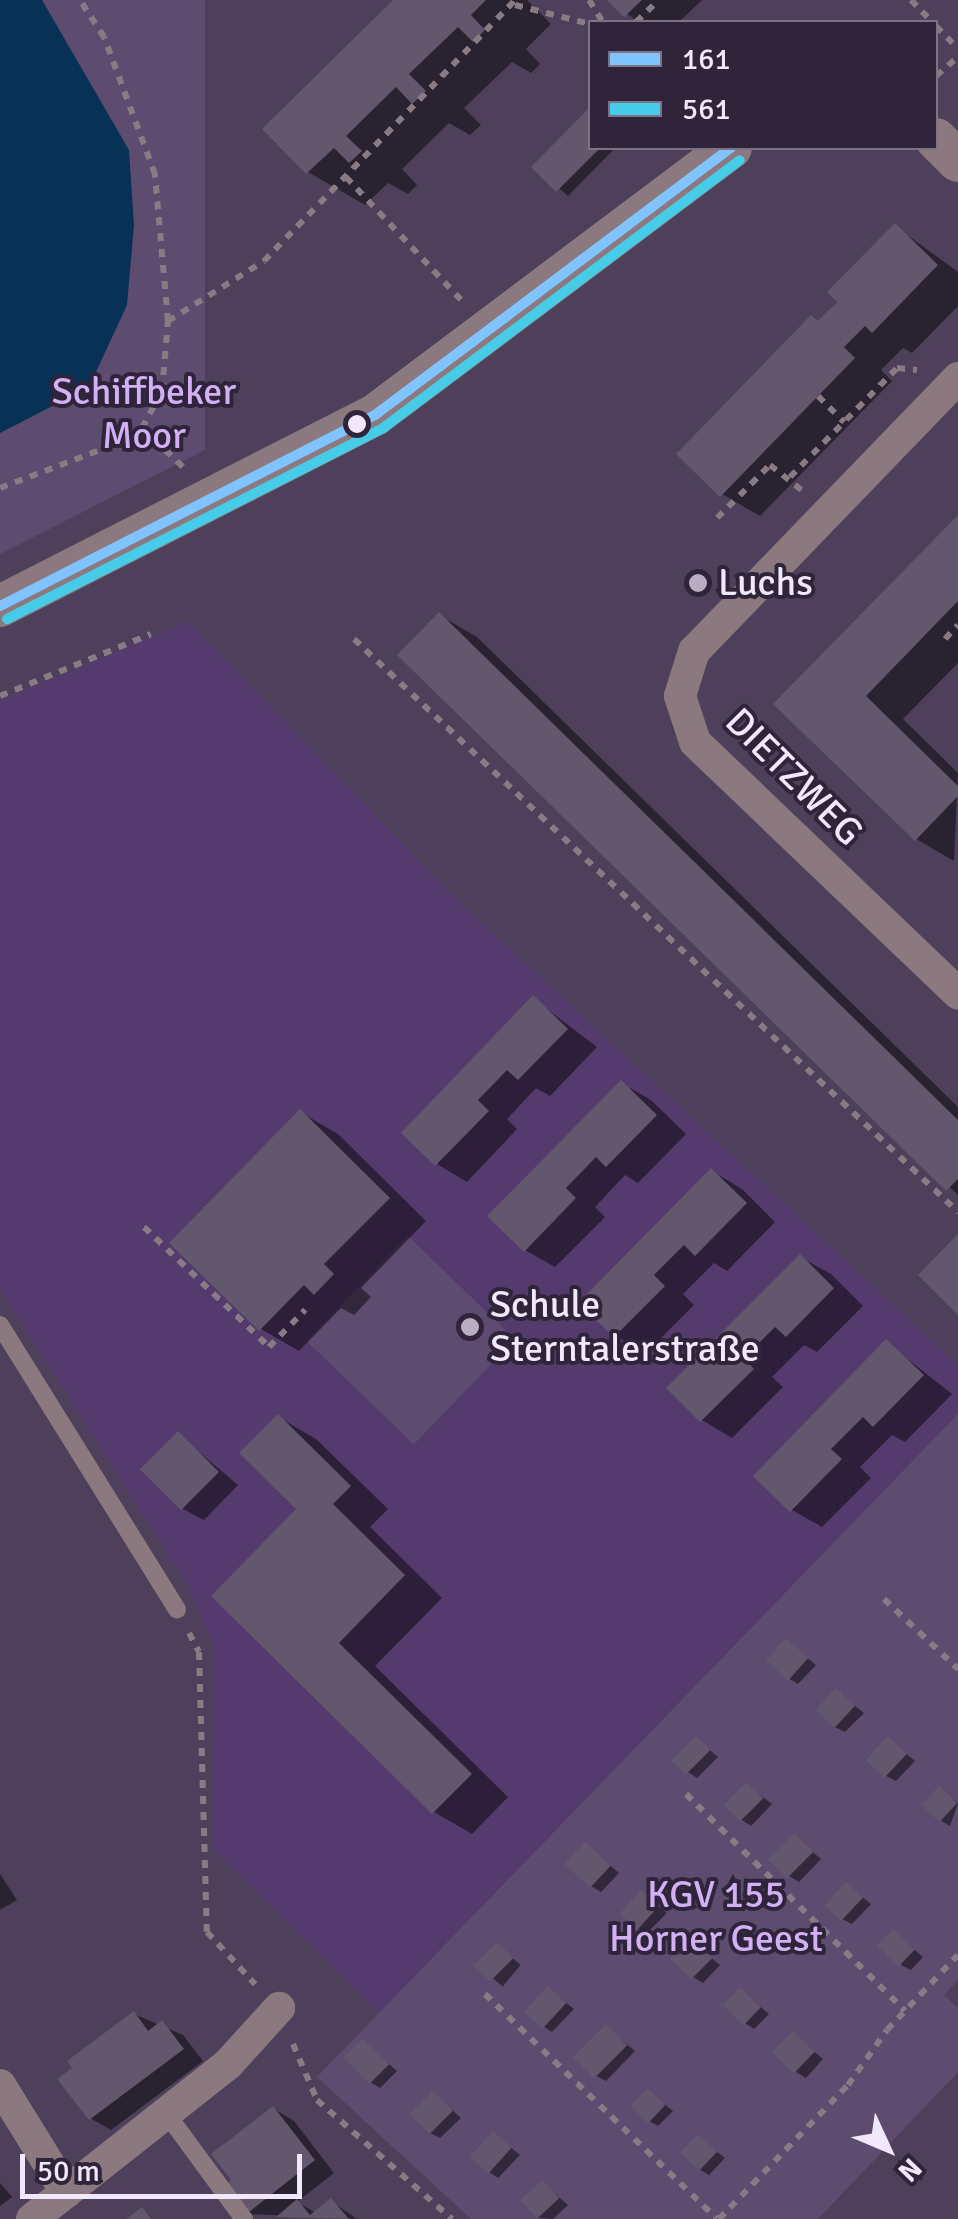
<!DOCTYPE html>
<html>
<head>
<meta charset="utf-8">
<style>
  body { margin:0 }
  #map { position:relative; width:958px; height:2219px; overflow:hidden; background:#4e405a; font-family:Signika,sans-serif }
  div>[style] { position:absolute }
  .built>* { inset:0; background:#553a6d }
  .green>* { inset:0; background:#5e4b70; transform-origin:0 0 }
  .water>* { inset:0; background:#083255 }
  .shadow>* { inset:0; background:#0007; transform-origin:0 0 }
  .building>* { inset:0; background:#62576d; transform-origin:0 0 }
  .path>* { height:6px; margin-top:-3px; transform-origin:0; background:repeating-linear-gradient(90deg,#897b84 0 8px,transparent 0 16px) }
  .service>* { height:18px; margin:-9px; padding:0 9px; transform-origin:9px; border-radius:9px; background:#8b797f }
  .minor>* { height:32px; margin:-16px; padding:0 16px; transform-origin:16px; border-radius:16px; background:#8b797f }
  .tertiary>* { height:42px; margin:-21px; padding:0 21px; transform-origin:21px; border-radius:21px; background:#8b797f }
  .bus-1>* { height:10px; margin:-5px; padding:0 5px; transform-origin:5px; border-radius:5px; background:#80c4ff }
  .bus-2>* { height:10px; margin:-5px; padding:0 5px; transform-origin:5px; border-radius:5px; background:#46cce9 }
  .dots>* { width:28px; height:28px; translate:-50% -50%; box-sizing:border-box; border:5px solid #2f2439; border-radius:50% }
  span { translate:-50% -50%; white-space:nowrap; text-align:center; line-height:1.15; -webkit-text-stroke:8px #2f2439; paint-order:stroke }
  .park-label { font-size:38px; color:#d3b0f6 }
  .poi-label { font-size:38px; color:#f1e9fb }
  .left { translate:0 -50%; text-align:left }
  .street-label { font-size:38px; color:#f1e9fb }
  .legend { position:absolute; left:588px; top:20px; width:350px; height:130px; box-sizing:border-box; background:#2f2439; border:2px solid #7d7387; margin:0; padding:12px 18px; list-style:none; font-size:30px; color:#f1e9fb }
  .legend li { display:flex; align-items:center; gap:20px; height:50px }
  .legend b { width:50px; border:2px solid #7d7387 }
  .north { position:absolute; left:838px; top:2099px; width:100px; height:100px; -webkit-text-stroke:8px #2f2439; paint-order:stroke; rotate:134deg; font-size:28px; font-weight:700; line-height:40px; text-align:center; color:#f1e9fb }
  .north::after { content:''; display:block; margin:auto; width:35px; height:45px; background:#f1e9fb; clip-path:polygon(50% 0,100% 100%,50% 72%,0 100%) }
  .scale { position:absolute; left:20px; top:2154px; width:282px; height:45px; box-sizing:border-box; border:5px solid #f1e9fb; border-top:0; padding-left:12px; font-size:30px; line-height:35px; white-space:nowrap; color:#f1e9fb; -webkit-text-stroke:8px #2f2439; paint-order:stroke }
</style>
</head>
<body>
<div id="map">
  <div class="built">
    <i style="clip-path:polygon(188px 621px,456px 899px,958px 1365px,958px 1414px,379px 2013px,214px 1850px,212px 1641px,186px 1583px,0 1289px,0 700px)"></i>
  </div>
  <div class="green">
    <i style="clip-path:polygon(42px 0,205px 0,205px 450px,0 554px,0 433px,89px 387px,77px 64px)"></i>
    <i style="left:408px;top:1236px;width:149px;height:146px;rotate:44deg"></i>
    <i style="clip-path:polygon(958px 1414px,958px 1980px,944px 1995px,958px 2008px,958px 2072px,818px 2219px,471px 2219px,317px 2077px)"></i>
  </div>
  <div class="water">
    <i style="clip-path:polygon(0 0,42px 0,129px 150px,134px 225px,127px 305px,89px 387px,0 433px)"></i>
  </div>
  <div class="shadow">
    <i style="clip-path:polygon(397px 0,527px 0,551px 24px,526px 49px,540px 64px,531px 73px,512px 62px,464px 108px,481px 125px,470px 135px,449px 123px,402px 169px,417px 185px,408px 194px,388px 183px,365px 205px,308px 172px,266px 129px)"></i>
    <i style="clip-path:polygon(610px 0,702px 0,679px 22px,638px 22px)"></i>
    <i style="clip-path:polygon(590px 111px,590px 148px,615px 148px,568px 196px,535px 167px)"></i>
    <i style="clip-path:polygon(895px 226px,958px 272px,958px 306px,912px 353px,903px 348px,881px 370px,892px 381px,760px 516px,722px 494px,820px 323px)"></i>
    <i style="clip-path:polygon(958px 518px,958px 663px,903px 719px,958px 773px,954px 861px,916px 839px,777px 704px)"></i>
    <i style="clip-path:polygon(439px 615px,477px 637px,958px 1107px,958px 1195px,401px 655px)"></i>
    <i style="clip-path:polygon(534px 999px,597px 1047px,550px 1096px,536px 1088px,507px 1119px,517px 1129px,467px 1182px,437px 1164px)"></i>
    <i style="clip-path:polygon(621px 1083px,651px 1100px,686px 1134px,638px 1183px,625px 1175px,595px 1207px,605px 1217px,555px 1267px,525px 1250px)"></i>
    <i style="clip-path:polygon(300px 1112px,338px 1134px,426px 1221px,361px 1288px,371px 1297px,354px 1315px,341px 1308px,299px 1351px,261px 1329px)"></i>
    <i style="clip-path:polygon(712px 1171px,742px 1189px,775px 1222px,727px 1271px,714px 1263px,683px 1294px,694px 1305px,646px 1353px,615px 1335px)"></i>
    <i style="clip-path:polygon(800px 1257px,831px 1274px,863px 1306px,817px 1352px,804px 1345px,772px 1377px,783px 1387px,732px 1438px,702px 1420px,670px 1388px)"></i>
    <i style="clip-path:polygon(887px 1343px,952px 1394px,905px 1442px,892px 1435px,860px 1467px,871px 1478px,822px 1527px,792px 1510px)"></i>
    <i style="clip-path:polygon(278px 1417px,316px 1439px,388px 1509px,370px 1527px,442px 1598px,375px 1666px,508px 1797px,472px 1834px,434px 1812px,214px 1596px,299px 1509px)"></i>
    <i style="clip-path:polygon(178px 1434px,238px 1485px,204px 1520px,183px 1509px)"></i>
    <i style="clip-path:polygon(787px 1641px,816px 1665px,798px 1684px,788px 1678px)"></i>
    <i style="clip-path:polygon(836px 1691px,864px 1713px,845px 1732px,835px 1727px)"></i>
    <i style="clip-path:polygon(696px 1739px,718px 1757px,697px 1778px,688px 1772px)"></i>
    <i style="clip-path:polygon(889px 1740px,915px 1761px,896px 1781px,886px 1776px)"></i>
    <i style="clip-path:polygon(747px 1785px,772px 1804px,751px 1826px,742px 1820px)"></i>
    <i style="clip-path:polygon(940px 1789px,958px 1803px,950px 1826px,940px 1820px)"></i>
    <i style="clip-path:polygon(794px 1836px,821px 1859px,799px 1882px,789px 1876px)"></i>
    <i style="clip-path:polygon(586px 1845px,619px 1873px,601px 1892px,591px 1886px)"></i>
    <i style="clip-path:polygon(0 1874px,17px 1900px,0 1910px)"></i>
    <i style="clip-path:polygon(847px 1885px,871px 1904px,852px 1924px,842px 1919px)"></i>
    <i style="clip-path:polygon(642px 1893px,667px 1913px,647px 1933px,638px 1928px)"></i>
    <i style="clip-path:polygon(893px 1932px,923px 1957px,911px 1970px,901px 1965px)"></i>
    <i style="clip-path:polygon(691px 1941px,720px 1965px,703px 1983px,693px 1977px)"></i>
    <i style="left:497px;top:1945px;width:31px;height:28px;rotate:40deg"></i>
    <i style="clip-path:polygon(549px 1989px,574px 2009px,552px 2032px,543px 2026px)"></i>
    <i style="clip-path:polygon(741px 1990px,769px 2014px,754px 2029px,745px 2023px)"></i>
    <i style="clip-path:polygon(134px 2014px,183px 2035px,203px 2061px,111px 2130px,90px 2118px)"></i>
    <i style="clip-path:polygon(606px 2027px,635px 2051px,606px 2081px,596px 2076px)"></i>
    <i style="clip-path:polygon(793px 2034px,823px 2059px,806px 2078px,796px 2072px)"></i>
    <i style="clip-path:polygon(363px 2041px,397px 2071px,380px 2088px,370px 2082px)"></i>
    <i style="clip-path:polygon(648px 2091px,673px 2111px,658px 2126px,649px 2121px)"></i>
    <i style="clip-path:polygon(434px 2094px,461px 2118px,440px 2138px,430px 2133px)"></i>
    <i style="clip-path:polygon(274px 2109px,294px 2121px,334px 2173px,297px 2202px,316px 2213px,331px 2201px,357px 2219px,246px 2214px,235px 2181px)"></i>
    <i style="clip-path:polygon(494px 2134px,520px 2155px,498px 2178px,489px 2172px)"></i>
    <i style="clip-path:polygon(698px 2137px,725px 2158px,709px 2175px,699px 2169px)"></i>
    <i style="clip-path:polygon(0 2183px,12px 2197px,0 2206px)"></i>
    <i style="clip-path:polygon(542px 2183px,568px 2205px,553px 2219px,538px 2218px,523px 2201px)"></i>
  </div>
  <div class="building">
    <i style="clip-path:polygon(393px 0,486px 0,471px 15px,485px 30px,473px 42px,458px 27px,409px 74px,426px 91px,412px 104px,396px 87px,346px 136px,362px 151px,349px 163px,334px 148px,306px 174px,262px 129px)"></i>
    <i style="clip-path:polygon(607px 0,642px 0,624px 17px)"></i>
    <i style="clip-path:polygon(590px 107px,590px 148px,600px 148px,556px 192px,531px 167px)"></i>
    <i style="clip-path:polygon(895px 223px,938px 265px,872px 333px,865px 326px,844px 347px,855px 358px,720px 497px,676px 454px,811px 315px,818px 321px,837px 302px,827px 292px)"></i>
    <i style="clip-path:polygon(958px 515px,958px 601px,866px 696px,958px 786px,958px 796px,915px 841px,773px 704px)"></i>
    <i style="clip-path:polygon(439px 612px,958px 1120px,958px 1179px,946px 1191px,397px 655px)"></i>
    <i style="clip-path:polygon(533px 995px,568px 1029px,518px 1080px,507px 1070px,478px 1100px,489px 1111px,435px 1166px,401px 1133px)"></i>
    <i style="clip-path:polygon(621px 1080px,657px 1115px,606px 1167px,596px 1157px,566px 1188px,576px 1198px,524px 1252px,487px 1216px)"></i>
    <i style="clip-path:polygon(300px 1109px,390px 1198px,324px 1264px,334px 1274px,314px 1295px,304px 1285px,259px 1331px,169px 1243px)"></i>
    <i style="clip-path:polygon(711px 1168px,747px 1203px,695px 1256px,684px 1245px,654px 1275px,665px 1286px,614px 1337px,578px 1303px)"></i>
    <i style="clip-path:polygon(958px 1234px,958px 1315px,918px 1275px)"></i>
    <i style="clip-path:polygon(800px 1254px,834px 1288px,786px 1337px,775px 1327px,744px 1358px,754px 1369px,700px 1422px,666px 1388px)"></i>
    <i style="clip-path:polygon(886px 1339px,924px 1375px,873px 1427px,863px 1417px,831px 1449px,842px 1459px,790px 1512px,753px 1476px)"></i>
    <i style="clip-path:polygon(278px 1414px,351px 1486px,333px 1504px,405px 1575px,339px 1643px,472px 1774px,432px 1814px,211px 1596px,296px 1509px,239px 1453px)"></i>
    <i style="left:178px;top:1431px;width:58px;height:54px;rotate:45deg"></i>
    <i style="left:786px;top:1638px;width:30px;height:30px;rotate:42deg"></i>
    <i style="left:836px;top:1688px;width:26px;height:30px;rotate:43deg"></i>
    <i style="left:696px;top:1736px;width:20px;height:35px;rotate:45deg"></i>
    <i style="left:888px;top:1736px;width:26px;height:33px;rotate:43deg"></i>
    <i style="left:747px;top:1782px;width:23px;height:33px;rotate:45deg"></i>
    <i style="left:939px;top:1786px;width:25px;height:26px;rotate:43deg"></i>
    <i style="left:794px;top:1833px;width:27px;height:37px;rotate:45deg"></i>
    <i style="left:585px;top:1842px;width:35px;height:30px;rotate:43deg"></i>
    <i style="left:846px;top:1882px;width:23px;height:32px;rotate:43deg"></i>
    <i style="left:641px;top:1890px;width:24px;height:32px;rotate:42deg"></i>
    <i style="left:893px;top:1929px;width:30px;height:23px;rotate:44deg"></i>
    <i style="left:691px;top:1937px;width:30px;height:30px;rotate:45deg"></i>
    <i style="left:497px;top:1942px;width:23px;height:33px;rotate:45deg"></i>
    <i style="left:548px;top:1986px;width:25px;height:35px;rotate:43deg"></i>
    <i style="left:740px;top:1987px;width:29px;height:25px;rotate:44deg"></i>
    <i style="clip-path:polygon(134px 2011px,148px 2031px,162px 2020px,184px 2049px,89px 2120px,57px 2079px,72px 2068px,67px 2061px)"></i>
    <i style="left:606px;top:2024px;width:30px;height:47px;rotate:45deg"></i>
    <i style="left:793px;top:2031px;width:30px;height:30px;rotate:44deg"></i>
    <i style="left:363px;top:2038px;width:37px;height:28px;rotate:45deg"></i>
    <i style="left:647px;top:2088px;width:25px;height:25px;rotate:43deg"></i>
    <i style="left:433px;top:2091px;width:28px;height:33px;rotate:45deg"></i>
    <i style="clip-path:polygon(273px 2106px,315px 2160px,244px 2216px,222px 2187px,231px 2180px,211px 2154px)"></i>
    <i style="left:493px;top:2131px;width:25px;height:35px;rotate:42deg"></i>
    <i style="left:698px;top:2134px;width:26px;height:26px;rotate:43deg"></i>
    <i style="left:542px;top:2180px;width:25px;height:30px;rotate:47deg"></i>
    <i style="clip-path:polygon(331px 2198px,349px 2219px,276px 2217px,297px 2199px,310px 2215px)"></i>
    <i style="clip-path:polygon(142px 2207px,151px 2219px,127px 2219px)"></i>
  </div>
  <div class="path">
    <i style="left:589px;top:0;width:26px;rotate:58deg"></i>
    <i style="left:911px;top:0;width:30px;rotate:46deg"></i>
    <i style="left:515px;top:5px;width:77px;rotate:14.2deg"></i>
    <i style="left:636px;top:22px;width:32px;rotate:-44deg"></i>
    <i style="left:936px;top:26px;width:32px;rotate:46deg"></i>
    <i style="left:936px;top:76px;width:29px;rotate:-41deg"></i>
    <i style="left:346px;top:177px;width:168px;rotate:46.9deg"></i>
    <i style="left:168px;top:321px;width:113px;rotate:-32deg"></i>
    <i style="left:264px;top:261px;width:362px;rotate:-46.1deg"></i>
    <i style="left:818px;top:396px;width:37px;rotate:45deg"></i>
    <i style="left:142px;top:428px;width:59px;rotate:43.6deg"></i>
    <i style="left:790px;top:477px;width:153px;rotate:-45.5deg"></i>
    <i style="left:897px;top:368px;width:20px;rotate:6deg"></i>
    <i style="left:0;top:488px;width:124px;rotate:-20.8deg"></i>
    <i style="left:116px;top:444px;width:31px;rotate:-32deg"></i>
    <i style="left:142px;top:428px;width:42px;rotate:-61.6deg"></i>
    <i style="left:162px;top:391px;width:70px;rotate:-85.1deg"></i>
    <i style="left:168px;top:321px;width:148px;rotate:-95.1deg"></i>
    <i style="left:155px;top:174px;width:146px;rotate:-110.4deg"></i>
    <i style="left:104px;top:37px;width:44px;rotate:-123deg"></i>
    <i style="left:717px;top:518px;width:75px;rotate:-45deg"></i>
    <i style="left:770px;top:465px;width:43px;rotate:38.5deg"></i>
    <i style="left:354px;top:639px;width:833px;rotate:43.49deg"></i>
    <i style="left:945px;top:639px;width:19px;rotate:-47deg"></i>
    <i style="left:0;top:696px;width:163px;rotate:-22.3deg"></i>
    <i style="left:144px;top:1227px;width:173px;rotate:43.8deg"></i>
    <i style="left:269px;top:1347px;width:52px;rotate:-45.8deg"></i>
    <i style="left:884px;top:1599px;width:102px;rotate:43.4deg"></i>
    <i style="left:189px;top:1633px;width:21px;rotate:62deg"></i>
    <i style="left:199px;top:1652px;width:280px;rotate:88.4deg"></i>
    <i style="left:207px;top:1932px;width:71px;rotate:47.3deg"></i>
    <i style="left:686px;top:1794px;width:308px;rotate:44.7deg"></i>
    <i style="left:485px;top:1994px;width:323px;rotate:44.1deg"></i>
    <i style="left:293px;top:2044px;width:61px;rotate:66.8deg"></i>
    <i style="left:317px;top:2100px;width:180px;rotate:41.4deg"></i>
    <i style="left:719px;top:2219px;width:186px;rotate:-46.1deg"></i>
    <i style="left:848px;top:2085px;width:67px;rotate:-54.7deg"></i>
    <i style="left:887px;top:2030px;width:103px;rotate:-46.6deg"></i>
  </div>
  <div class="service">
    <i style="left:0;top:1325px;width:335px;rotate:58.1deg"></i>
    <i style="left:166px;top:2113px;width:132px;rotate:53.7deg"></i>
  </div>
  <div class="minor">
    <i style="left:958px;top:378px;width:380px;rotate:134deg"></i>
    <i style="left:694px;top:651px;width:47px;rotate:107.3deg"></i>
    <i style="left:680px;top:696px;width:48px;rotate:71.9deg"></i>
    <i style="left:695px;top:742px;width:364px;rotate:43.7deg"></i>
    <i style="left:0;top:2085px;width:126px;rotate:58.3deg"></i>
    <i style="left:32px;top:2219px;width:250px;rotate:-38.3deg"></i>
    <i style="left:228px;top:2064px;width:76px;rotate:-47.7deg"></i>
  </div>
  <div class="tertiary">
    <i style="left:936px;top:139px;width:31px;rotate:45deg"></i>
    <i style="left:0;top:606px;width:421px;rotate:-27deg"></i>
    <i style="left:375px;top:415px;width:445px;rotate:-36.9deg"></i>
  </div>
  <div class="bus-1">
    <i style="left:0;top:606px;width:421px;rotate:-27deg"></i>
    <i style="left:375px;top:415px;width:445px;rotate:-36.9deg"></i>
  </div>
  <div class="bus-2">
    <i style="left:7px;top:619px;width:422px;rotate:-26.9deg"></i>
    <i style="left:383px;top:428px;width:446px;rotate:-36.9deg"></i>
  </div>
  <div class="dots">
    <i style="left:357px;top:424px;background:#f1e9fb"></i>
    <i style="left:698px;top:583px;background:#b8aec3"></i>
    <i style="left:470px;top:1327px;background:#b8aec3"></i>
  </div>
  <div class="park-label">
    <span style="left:144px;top:414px">Schiffbeker<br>Moor</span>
    <span style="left:716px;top:1917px">KGV 155<br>Horner Geest</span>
  </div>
  <div class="poi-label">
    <span class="left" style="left:718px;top:583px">Luchs</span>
    <span class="left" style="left:490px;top:1327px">Schule<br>Sterntalerstraße</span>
  </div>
  <div class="street-label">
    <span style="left:794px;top:777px;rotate:45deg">DIETZWEG</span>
  </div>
  <ul class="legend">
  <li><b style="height:12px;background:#80c4ff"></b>161</li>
  <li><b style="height:12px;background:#46cce9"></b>561</li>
  </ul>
  <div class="north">N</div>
  <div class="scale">50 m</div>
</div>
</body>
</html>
